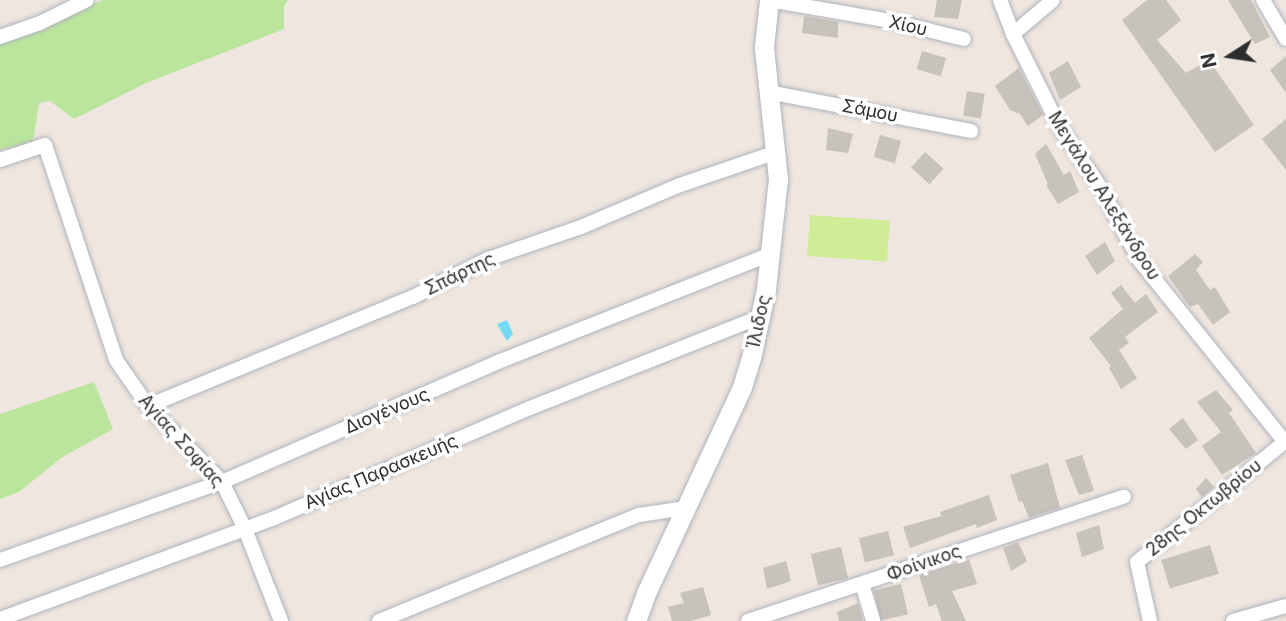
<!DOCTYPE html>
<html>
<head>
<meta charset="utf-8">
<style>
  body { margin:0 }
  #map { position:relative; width:1286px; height:621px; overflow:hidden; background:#eee6df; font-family:Inter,sans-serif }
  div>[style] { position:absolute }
  .green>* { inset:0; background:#bbe59c }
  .pitch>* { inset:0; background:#d0ec97; transform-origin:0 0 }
  .water>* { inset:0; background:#72dbf1 }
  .building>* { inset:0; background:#c7c2bb; transform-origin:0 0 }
  .roads { filter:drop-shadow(0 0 2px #afb3bd) drop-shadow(0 0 2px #afb3bd) }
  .street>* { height:14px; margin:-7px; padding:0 7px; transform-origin:7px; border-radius:7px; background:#fff }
  .secondary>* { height:19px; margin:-9.5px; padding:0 9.5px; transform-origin:9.5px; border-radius:9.5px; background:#fff }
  span { translate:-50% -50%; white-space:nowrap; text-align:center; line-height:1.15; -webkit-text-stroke:7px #fff; paint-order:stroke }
  .street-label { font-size:18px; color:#2d2d2d }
  .north { position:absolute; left:1195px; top:21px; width:70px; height:70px; -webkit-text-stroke:5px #fff; paint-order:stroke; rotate:258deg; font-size:19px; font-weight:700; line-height:28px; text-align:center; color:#2d2d2d }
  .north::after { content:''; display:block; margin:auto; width:24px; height:32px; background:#2d2d2d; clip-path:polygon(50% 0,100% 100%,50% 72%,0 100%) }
</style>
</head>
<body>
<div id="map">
  <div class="green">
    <i style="clip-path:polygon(103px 0,288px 0,284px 6px,284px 29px,146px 83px,74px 119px,50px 101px,39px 103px,33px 142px,0 150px,0 42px)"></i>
    <i style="clip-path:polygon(94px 382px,113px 429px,61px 458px,19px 492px,0 499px,0 414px)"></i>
  </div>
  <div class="pitch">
    <i style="left:810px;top:215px;width:80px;height:41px;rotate:4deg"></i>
  </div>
  <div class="water">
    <i style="clip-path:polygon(507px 320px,513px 334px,507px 341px,497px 324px)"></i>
  </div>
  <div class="building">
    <i style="clip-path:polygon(937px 0,962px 0,958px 19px,934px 17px)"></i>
    <i style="clip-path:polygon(1147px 0,1166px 0,1181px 20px,1157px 40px,1186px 73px,1209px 60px,1254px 125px,1215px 152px,1122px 20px)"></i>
    <i style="clip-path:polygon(1228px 0,1251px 0,1270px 37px,1255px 44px)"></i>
    <i style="clip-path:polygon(804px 16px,838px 22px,838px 38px,802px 33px)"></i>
    <i style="left:922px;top:51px;width:25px;height:19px;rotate:16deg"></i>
    <i style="clip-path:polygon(1286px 56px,1286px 93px,1270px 70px)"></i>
    <i style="clip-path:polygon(1068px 61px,1081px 87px,1060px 100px,1049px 73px)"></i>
    <i style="clip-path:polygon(1019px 68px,1043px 115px,1028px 126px,1020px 114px,1010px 110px,995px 86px)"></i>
    <i style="left:967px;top:91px;width:18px;height:25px;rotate:9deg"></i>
    <i style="clip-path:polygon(1286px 119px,1286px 170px,1262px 139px)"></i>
    <i style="clip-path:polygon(828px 128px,853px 134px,848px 153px,826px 150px)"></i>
    <i style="left:880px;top:135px;width:22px;height:23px;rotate:16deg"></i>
    <i style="clip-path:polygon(1046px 144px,1064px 175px,1070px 171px,1079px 192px,1058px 204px,1046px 185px,1048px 184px,1035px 154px)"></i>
    <i style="left:925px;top:152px;width:25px;height:21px;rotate:42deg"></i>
    <i style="clip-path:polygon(1105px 242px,1115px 261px,1097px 275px,1085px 256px)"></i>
    <i style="clip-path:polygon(1195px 254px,1203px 262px,1196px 270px,1210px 290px,1215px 287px,1230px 312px,1213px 325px,1198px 304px,1190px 307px,1168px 276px)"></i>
    <i style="clip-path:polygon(1121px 285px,1135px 303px,1146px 294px,1158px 312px,1125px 337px,1129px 343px,1119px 350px,1137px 378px,1121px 389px,1109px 368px,1111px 366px,1089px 338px,1123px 309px,1111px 293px)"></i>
    <i style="clip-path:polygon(1216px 390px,1233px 410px,1229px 413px,1256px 453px,1222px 475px,1202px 446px,1221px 432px,1197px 402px)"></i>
    <i style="clip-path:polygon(1183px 418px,1198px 440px,1186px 449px,1169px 429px)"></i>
    <i style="clip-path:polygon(1082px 455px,1094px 491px,1079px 495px,1065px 460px)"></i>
    <i style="clip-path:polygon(1048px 463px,1060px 508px,1029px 518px,1022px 501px,1019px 502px,1010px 475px)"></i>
    <i style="clip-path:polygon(1206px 478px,1214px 487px,1202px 497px,1196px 489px)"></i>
    <i style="clip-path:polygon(989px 495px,997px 520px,977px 528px,976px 524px,910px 548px,903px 527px,941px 516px,940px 512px)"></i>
    <i style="clip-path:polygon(1099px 525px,1104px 549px,1082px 557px,1076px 533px)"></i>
    <i style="left:888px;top:531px;width:25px;height:30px;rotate:76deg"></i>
    <i style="clip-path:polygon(1018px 542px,1027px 561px,1011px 571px,1003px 548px)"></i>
    <i style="left:1210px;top:545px;width:30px;height:51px;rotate:73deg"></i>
    <i style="left:841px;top:547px;width:32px;height:31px;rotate:77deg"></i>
    <i style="clip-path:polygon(969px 559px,977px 584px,952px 591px,966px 621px,942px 621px,936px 604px,929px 607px,919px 575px)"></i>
    <i style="clip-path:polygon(786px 561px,791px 581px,767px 589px,763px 568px)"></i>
    <i style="left:901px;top:584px;width:31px;height:28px;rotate:77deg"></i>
    <i style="clip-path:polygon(703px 587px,711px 615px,691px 621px,672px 621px,668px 607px,684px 603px,680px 593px)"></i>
    <i style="clip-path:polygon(858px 603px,863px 621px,839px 621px,837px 612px)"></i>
  </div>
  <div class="roads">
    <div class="street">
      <i style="left:769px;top:0;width:124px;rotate:9.8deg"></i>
      <i style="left:891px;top:21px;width:75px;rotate:13.9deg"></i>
      <i style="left:1000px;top:0;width:36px;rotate:69deg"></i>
      <i style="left:1013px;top:34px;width:103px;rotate:63.4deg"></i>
      <i style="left:1059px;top:126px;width:73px;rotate:56.1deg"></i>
      <i style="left:1100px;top:187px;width:84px;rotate:61.6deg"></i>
      <i style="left:1140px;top:261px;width:232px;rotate:51.3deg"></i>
      <i style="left:1263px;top:0;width:45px;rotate:59.5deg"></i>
      <i style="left:1013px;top:34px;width:52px;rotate:-40.4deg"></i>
      <i style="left:0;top:37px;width:42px;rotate:-19.3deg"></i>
      <i style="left:40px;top:23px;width:52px;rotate:-26.1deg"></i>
      <i style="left:768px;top:92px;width:207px;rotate:10.9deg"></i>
      <i style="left:0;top:160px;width:47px;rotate:-18.4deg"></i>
      <i style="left:45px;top:145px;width:226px;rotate:71.7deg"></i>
      <i style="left:116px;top:360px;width:56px;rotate:55.2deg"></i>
      <i style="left:148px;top:406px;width:106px;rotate:45.8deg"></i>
      <i style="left:222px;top:482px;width:52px;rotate:63.9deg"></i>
      <i style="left:245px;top:529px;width:99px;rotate:68.6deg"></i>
      <i style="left:148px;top:406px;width:287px;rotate:-22.4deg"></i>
      <i style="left:413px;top:297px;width:84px;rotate:-26.9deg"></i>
      <i style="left:488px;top:259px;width:98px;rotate:-19deg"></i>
      <i style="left:581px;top:227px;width:108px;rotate:-23deg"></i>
      <i style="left:680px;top:185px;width:102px;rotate:-18.8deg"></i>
      <i style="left:0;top:560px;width:235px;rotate:-19.4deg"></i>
      <i style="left:222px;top:482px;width:306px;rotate:-23.5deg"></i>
      <i style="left:503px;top:360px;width:288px;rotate:-21.6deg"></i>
      <i style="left:862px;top:584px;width:39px;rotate:73deg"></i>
      <i style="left:0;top:619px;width:290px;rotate:-20.2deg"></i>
      <i style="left:272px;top:519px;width:281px;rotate:-23.3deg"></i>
      <i style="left:530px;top:408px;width:247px;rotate:-21.6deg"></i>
      <i style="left:379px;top:621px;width:281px;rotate:-22.2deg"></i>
      <i style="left:639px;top:515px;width:48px;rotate:-8.5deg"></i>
      <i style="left:748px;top:621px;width:396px;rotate:-18.3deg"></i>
      <i style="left:1150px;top:621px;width:60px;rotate:-102.4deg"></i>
      <i style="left:1137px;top:562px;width:192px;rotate:-39.1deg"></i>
      <i style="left:1233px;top:621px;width:55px;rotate:-15.8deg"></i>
    </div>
    <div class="secondary">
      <i style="left:636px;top:621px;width:32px;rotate:-70deg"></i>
      <i style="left:647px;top:591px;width:225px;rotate:-65deg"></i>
      <i style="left:742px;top:387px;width:30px;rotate:-73deg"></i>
      <i style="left:751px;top:358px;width:71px;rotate:-77.7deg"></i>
      <i style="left:766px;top:289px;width:111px;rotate:-83.8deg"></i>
      <i style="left:778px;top:179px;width:133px;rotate:-96.1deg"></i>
      <i style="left:764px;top:47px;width:47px;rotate:-83.9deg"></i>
    </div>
  </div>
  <div class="street-label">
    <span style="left:908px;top:26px;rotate:13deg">Χίου</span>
    <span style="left:870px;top:111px;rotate:11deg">Σάμου</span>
    <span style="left:1104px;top:196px;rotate:58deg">Μεγάλου Αλεξάνδρου</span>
    <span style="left:460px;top:274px;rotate:-26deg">Σπάρτης</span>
    <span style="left:759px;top:322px;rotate:-78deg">Ίλιδος</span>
    <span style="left:387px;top:411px;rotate:-23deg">Διογένους</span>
    <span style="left:181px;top:441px;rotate:48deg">Αγίας Σοφίας</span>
    <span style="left:381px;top:472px;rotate:-23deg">Αγίας Παρασκευής</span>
    <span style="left:1204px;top:508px;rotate:-39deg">28ης Οκτωβρίου</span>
    <span style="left:924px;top:563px;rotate:-19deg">Φοίνικος</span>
  </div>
  <div class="north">N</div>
</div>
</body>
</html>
